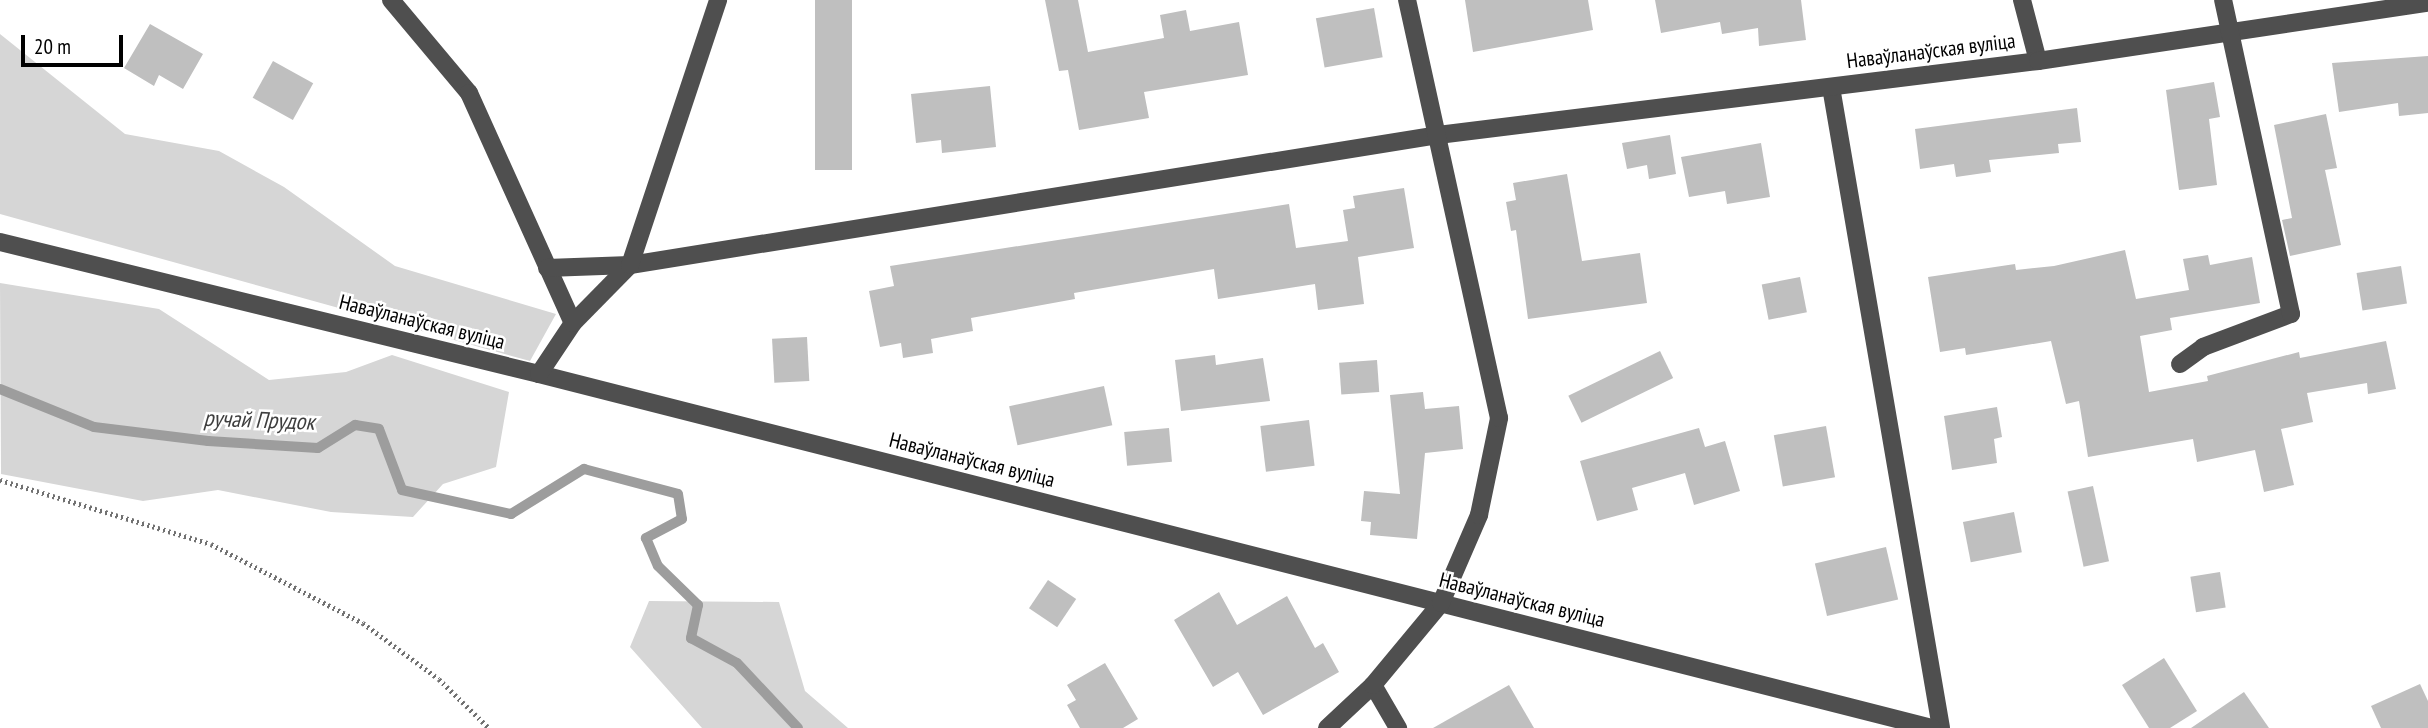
<!DOCTYPE html>
<html>
<head>
<meta charset="utf-8">
<style>
  body { margin:0 }
  #map { position:relative; width:2428px; height:728px; overflow:hidden; background:#fff; font-family:"PT Sans Narrow",sans-serif }
  div>[style] { position:absolute }
  .green>* { inset:0; background:#d6d6d6 }
  .stream>* { height:10px; margin:-5px; padding:0 5px; transform-origin:5px; border-radius:5px; background:#9d9d9d }
  .building>* { inset:0; background:#bfbfbf; transform-origin:0 0 }
  .path>* { height:4.5px; margin-top:-2.25px; transform-origin:0; background:repeating-linear-gradient(90deg,#717171 0 2px,transparent 0 5.5px) }
  .minor>* { height:18px; margin:-9px; padding:0 9px; transform-origin:9px; border-radius:9px; background:#4f4f4f }
  span { translate:-50% -50%; white-space:nowrap; text-align:center; line-height:1.15; -webkit-text-stroke:5px #fff; paint-order:stroke }
  .street-label { font-size:21px; color:#000 }
  .water-label { font-size:23px; color:#3e3e3e; font-style:italic }
  .scale { position:absolute; left:21px; top:35px; width:102px; height:32px; box-sizing:border-box; border:4px solid #000; border-top:0; padding-left:9px; font-size:21px; line-height:24px; white-space:nowrap; color:#000; -webkit-text-stroke:5px #fff; paint-order:stroke }
</style>
</head>
<body>
<div id="map">
  <div class="green">
    <i style="clip-path:polygon(0 34px,125px 134px,219px 151px,284px 187px,395px 266px,556px 314px,530px 361px,0 214px)"></i>
    <i style="clip-path:polygon(0 283px,159px 309px,269px 380px,346px 372px,392px 355px,509px 392px,496px 467px,443px 484px,413px 517px,331px 512px,218px 490px,143px 501px,1px 474px)"></i>
    <i style="clip-path:polygon(649px 601px,779px 602px,805px 691px,848px 728px,702px 728px,630px 647px)"></i>
  </div>
  <div class="stream">
    <i style="left:0;top:389px;width:101px;rotate:22deg"></i>
    <i style="left:94px;top:427px;width:115px;rotate:7deg"></i>
    <i style="left:208px;top:441px;width:110px;rotate:3.6deg"></i>
    <i style="left:318px;top:448px;width:44px;rotate:-31.9deg"></i>
    <i style="left:355px;top:425px;width:24px;rotate:9deg"></i>
    <i style="left:379px;top:429px;width:65px;rotate:69.3deg"></i>
    <i style="left:402px;top:490px;width:112px;rotate:12.4deg"></i>
    <i style="left:511px;top:514px;width:86px;rotate:-31.7deg"></i>
    <i style="left:584px;top:469px;width:97px;rotate:14.9deg"></i>
    <i style="left:678px;top:494px;width:25px;rotate:81deg"></i>
    <i style="left:682px;top:519px;width:41px;rotate:152.2deg"></i>
    <i style="left:646px;top:538px;width:30px;rotate:67deg"></i>
    <i style="left:658px;top:566px;width:56px;rotate:44.3deg"></i>
    <i style="left:698px;top:605px;width:34px;rotate:102deg"></i>
    <i style="left:691px;top:638px;width:52px;rotate:28.5deg"></i>
    <i style="left:737px;top:663px;width:89px;rotate:46.8deg"></i>
  </div>
  <div class="building">
    <i style="left:815px;top:0;width:37px;height:170px"></i>
    <i style="clip-path:polygon(1045px 0,1078px 0,1088px 52px,1164px 38px,1160px 15px,1186px 10px,1190px 31px,1239px 22px,1248px 75px,1144px 92px,1149px 118px,1079px 130px,1068px 70px,1059px 71px)"></i>
    <i style="clip-path:polygon(1465px 0,1588px 0,1593px 30px,1473px 52px)"></i>
    <i style="clip-path:polygon(1655px 0,1801px 0,1806px 40px,1759px 46px,1758px 28px,1722px 34px,1720px 22px,1661px 33px)"></i>
    <i style="left:1374px;top:8px;width:50px;height:59px;rotate:80deg"></i>
    <i style="clip-path:polygon(150px 24px,203px 54px,183px 89px,159px 75px,154px 86px,124px 68px)"></i>
    <i style="clip-path:polygon(2428px 56px,2428px 113px,2399px 116px,2398px 103px,2339px 112px,2332px 63px)"></i>
    <i style="left:273px;top:61px;width:46px;height:42px;rotate:29deg"></i>
    <i style="clip-path:polygon(2214px 82px,2220px 117px,2209px 119px,2217px 185px,2179px 190px,2166px 90px)"></i>
    <i style="clip-path:polygon(990px 86px,996px 147px,942px 153px,941px 140px,916px 143px,911px 94px)"></i>
    <i style="clip-path:polygon(2077px 108px,2081px 142px,2058px 144px,2059px 153px,1989px 160px,1991px 172px,1956px 177px,1954px 164px,1920px 169px,1915px 129px)"></i>
    <i style="clip-path:polygon(2326px 114px,2337px 168px,2325px 170px,2341px 245px,2290px 256px,2282px 220px,2292px 218px,2274px 125px)"></i>
    <i style="clip-path:polygon(1670px 135px,1676px 174px,1649px 179px,1647px 165px,1627px 169px,1622px 143px)"></i>
    <i style="clip-path:polygon(1761px 143px,1770px 197px,1727px 204px,1725px 191px,1689px 197px,1681px 157px)"></i>
    <i style="clip-path:polygon(1567px 174px,1582px 261px,1640px 253px,1647px 303px,1528px 319px,1516px 230px,1511px 231px,1506px 202px,1516px 200px,1513px 183px)"></i>
    <i style="clip-path:polygon(1404px 188px,1414px 248px,1358px 257px,1364px 304px,1318px 310px,1315px 284px,1218px 299px,1214px 269px,1074px 293px,1075px 299px,971px 318px,973px 331px,931px 339px,933px 353px,903px 358px,901px 343px,880px 347px,869px 291px,894px 286px,890px 266px,1289px 204px,1296px 248px,1348px 241px,1343px 210px,1355px 208px,1353px 196px)"></i>
    <i style="clip-path:polygon(2125px 250px,2136px 299px,2189px 290px,2183px 259px,2208px 255px,2210px 265px,2252px 257px,2260px 303px,2170px 318px,2172px 330px,2140px 336px,2149px 392px,2208px 381px,2207px 376px,2299px 352px,2300px 358px,2386px 341px,2396px 389px,2368px 394px,2367px 383px,2307px 393px,2313px 422px,2281px 429px,2294px 485px,2264px 492px,2255px 450px,2197px 462px,2193px 439px,2088px 457px,2079px 401px,2066px 404px,2051px 341px,1966px 355px,1965px 348px,1940px 352px,1928px 277px,2015px 264px,2016px 270px,2054px 266px)"></i>
    <i style="left:2401px;top:266px;width:38px;height:45px;rotate:81deg"></i>
    <i style="left:1800px;top:277px;width:36px;height:39px;rotate:79deg"></i>
    <i style="left:807px;top:337px;width:44px;height:35px;rotate:87deg"></i>
    <i style="left:1660px;top:351px;width:30px;height:102px;rotate:64deg"></i>
    <i style="clip-path:polygon(1215px 355px,1216px 365px,1263px 358px,1270px 401px,1181px 411px,1175px 360px)"></i>
    <i style="left:1377px;top:360px;width:32px;height:38px;rotate:86deg"></i>
    <i style="left:1104px;top:386px;width:40px;height:97px;rotate:78deg"></i>
    <i style="clip-path:polygon(1423px 392px,1425px 409px,1459px 406px,1463px 449px,1425px 453px,1417px 539px,1370px 535px,1371px 522px,1361px 521px,1364px 491px,1400px 494px,1390px 395px)"></i>
    <i style="clip-path:polygon(1997px 407px,2002px 437px,1994px 439px,1997px 463px,1952px 470px,1944px 416px)"></i>
    <i style="left:1309px;top:420px;width:46px;height:49px;rotate:83deg"></i>
    <i style="left:1826px;top:426px;width:52px;height:53px;rotate:80deg"></i>
    <i style="left:1169px;top:428px;width:34px;height:45px;rotate:85deg"></i>
    <i style="clip-path:polygon(1699px 428px,1705px 447px,1725px 441px,1740px 491px,1694px 505px,1685px 473px,1632px 488px,1638px 510px,1597px 521px,1580px 461px)"></i>
    <i style="left:2093px;top:486px;width:77px;height:26px;rotate:78deg"></i>
    <i style="left:2014px;top:512px;width:41px;height:52px;rotate:79deg"></i>
    <i style="left:1886px;top:547px;width:54px;height:73px;rotate:77deg"></i>
    <i style="left:2220px;top:572px;width:36px;height:30px;rotate:81deg"></i>
    <i style="left:1048px;top:580px;width:34px;height:34px;rotate:34deg"></i>
    <i style="clip-path:polygon(1219px 592px,1237px 625px,1287px 596px,1315px 648px,1323px 643px,1339px 672px,1263px 715px,1238px 672px,1213px 687px,1174px 620px)"></i>
    <i style="clip-path:polygon(2164px 658px,2197px 711px,2170px 728px,2149px 728px,2122px 685px)"></i>
    <i style="clip-path:polygon(1105px 663px,1138px 719px,1123px 728px,1080px 728px,1067px 705px,1076px 700px,1067px 685px)"></i>
    <i style="clip-path:polygon(2420px 684px,2428px 701px,2428px 728px,2381px 728px,2371px 706px)"></i>
    <i style="clip-path:polygon(1509px 685px,1534px 728px,1433px 728px)"></i>
    <i style="clip-path:polygon(2244px 692px,2269px 728px,2191px 728px)"></i>
  </div>
  <div class="path">
    <i style="left:0;top:480px;width:220px;rotate:16.9deg"></i>
    <i style="left:211px;top:544px;width:171px;rotate:27.5deg"></i>
    <i style="left:363px;top:623px;width:94px;rotate:36.4deg"></i>
    <i style="left:439px;top:679px;width:70px;rotate:44.4deg"></i>
  </div>
  <div class="minor">
    <i style="left:391px;top:0;width:121px;rotate:50deg"></i>
    <i style="left:469px;top:93px;width:252px;rotate:65.7deg"></i>
    <i style="left:2022px;top:0;width:63px;rotate:75.3deg"></i>
    <i style="left:1831px;top:87px;width:650px;rotate:80.26deg"></i>
    <i style="left:0;top:242px;width:555px;rotate:13.76deg"></i>
    <i style="left:539px;top:374px;width:1437px;rotate:14.26deg"></i>
    <i style="left:547px;top:268px;width:83px;rotate:-2.1deg"></i>
    <i style="left:630px;top:265px;width:818px;rotate:-9.14deg"></i>
    <i style="left:1438px;top:135px;width:605px;rotate:-7.03deg"></i>
    <i style="left:2038px;top:61px;width:394px;rotate:-8.5deg"></i>
    <i style="left:2180px;top:364px;width:29px;rotate:-36deg"></i>
    <i style="left:2203px;top:347px;width:94px;rotate:-20.6deg"></i>
    <i style="left:2291px;top:314px;width:321px;rotate:-102.2deg"></i>
    <i style="left:539px;top:374px;width:61px;rotate:-56.3deg"></i>
    <i style="left:573px;top:323px;width:81px;rotate:-45.5deg"></i>
    <i style="left:630px;top:265px;width:279px;rotate:-71.6deg"></i>
    <i style="left:1373px;top:685px;width:50px;rotate:59.8deg"></i>
    <i style="left:1327px;top:728px;width:63px;rotate:-43.1deg"></i>
    <i style="left:1373px;top:685px;width:107px;rotate:-50.3deg"></i>
    <i style="left:1441px;top:603px;width:96px;rotate:-66.6deg"></i>
    <i style="left:1479px;top:515px;width:99px;rotate:-78.3deg"></i>
    <i style="left:1499px;top:418px;width:428px;rotate:-102.4deg"></i>
  </div>
  <div class="street-label">
    <span style="left:1931px;top:51px;rotate:-7deg">Наваўланаўская вуліца</span>
    <span style="left:422px;top:322px;rotate:14deg">Наваўланаўская вуліца</span>
    <span style="left:972px;top:460px;rotate:14deg">Наваўланаўская вуліца</span>
    <span style="left:1522px;top:600px;rotate:14deg">Наваўланаўская вуліца</span>
  </div>
  <div class="water-label">
    <span style="left:259px;top:420px;rotate:2deg">ручай Прудок</span>
  </div>
  <div class="scale">20 m</div>
</div>
</body>
</html>
